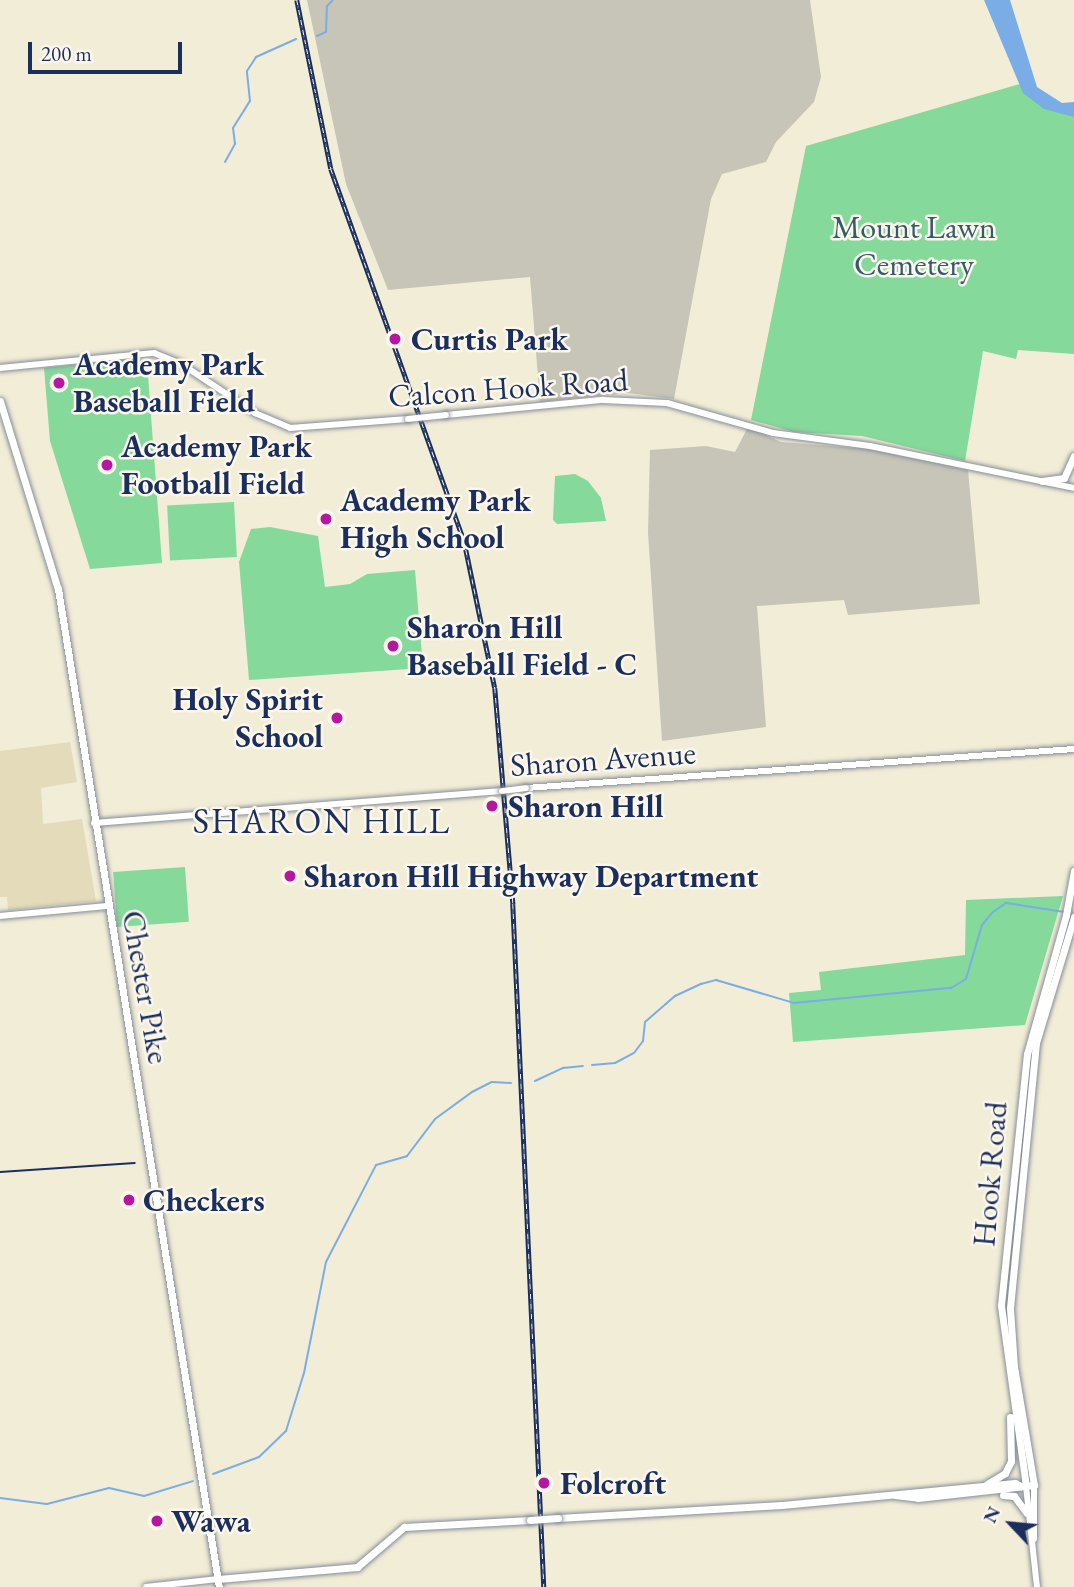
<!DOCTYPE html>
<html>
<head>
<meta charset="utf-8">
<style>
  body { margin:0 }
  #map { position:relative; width:1074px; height:1587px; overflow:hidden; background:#f2edd7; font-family:"EB Garamond",serif }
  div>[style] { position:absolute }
  .built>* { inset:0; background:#e3dbba }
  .industrial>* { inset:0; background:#c6c5b8 }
  .green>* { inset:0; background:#85d99b; transform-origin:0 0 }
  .water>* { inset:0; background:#7aade6 }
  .stream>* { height:2px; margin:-1px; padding:0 1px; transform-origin:1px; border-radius:1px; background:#7aade6 }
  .roads { filter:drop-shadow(0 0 2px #868e9a) drop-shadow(0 0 2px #868e9a) }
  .secondary>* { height:6px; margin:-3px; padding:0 3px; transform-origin:3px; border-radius:3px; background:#fff }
  .primary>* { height:7px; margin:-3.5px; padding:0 3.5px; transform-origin:3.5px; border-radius:3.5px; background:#fff }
  .tram>* { height:2px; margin:-1px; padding:0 1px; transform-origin:1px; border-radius:1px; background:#1b2f5e }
  .rail>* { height:4.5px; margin-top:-2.25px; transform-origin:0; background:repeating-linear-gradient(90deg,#fbf7ec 0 5px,#1b2f5e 0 10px); box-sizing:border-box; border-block:2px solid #1b2f5e }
  .bridges { filter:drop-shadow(0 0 2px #868e9a) drop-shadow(0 0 2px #868e9a) }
  .secondary-bridge>* { height:6px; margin:-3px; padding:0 3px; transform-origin:3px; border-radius:3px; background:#fff }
  .primary-bridge>* { height:7px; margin:-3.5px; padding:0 3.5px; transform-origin:3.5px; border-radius:3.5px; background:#fff }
  .dots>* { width:19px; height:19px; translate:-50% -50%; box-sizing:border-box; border:4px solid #fbf7ec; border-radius:50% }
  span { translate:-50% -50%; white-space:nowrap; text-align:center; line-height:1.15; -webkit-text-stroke:5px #fbf7ec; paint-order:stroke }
  .park-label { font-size:32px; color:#365a6d }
  .poi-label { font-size:32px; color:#1b2f5e; font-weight:700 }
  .left { translate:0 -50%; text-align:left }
  .right { translate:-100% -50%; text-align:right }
  .street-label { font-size:32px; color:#1b2f5e }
  .quarter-label { font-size:35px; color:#1b2f5e; letter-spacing:2px }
  .north { position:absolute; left:976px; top:1489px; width:70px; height:70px; -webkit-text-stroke:5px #fbf7ec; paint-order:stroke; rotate:296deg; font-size:19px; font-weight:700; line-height:28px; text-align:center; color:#1b2f5e }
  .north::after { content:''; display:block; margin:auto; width:24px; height:32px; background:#1b2f5e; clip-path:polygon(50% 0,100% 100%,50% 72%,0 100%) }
  .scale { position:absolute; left:28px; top:42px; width:154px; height:32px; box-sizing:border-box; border:4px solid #1b2f5e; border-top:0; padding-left:9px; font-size:21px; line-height:24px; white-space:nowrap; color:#1b2f5e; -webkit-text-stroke:5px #fbf7ec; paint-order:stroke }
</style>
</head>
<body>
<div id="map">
  <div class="built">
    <i style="clip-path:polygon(70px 742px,77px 782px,41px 788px,43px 824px,82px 819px,96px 901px,8px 910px,7px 897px,0 897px,0 751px)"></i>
  </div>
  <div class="industrial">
    <i style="clip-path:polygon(307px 0,810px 0,821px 77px,814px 102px,776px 142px,766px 162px,722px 174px,711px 199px,674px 399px,628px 393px,540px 402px,530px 277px,388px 290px,346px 184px)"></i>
    <i style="clip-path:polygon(748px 427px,781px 442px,868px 449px,968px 470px,980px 604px,848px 615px,844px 600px,757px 606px,766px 727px,662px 741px,648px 533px,650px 450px,706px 446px,735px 452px)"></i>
  </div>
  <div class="green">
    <i style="clip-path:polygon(1027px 82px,1033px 92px,1074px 109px,1074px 354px,1018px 350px,1016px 359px,983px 351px,965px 461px,862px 436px,794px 432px,751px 420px,806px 146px)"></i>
    <i style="clip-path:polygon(136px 358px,147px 362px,162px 563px,90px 569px,50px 441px,44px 368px)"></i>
    <i style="clip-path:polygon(575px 474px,588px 481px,601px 498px,606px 521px,557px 524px,553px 520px,555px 476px)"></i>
    <i style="left:234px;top:502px;width:55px;height:67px;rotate:87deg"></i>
    <i style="clip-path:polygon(270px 527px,318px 536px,325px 587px,350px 584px,367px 574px,415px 570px,423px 668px,249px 680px,239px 562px,251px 529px)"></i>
    <i style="left:185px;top:867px;width:55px;height:72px;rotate:86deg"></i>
    <i style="clip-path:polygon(1063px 896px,1025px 1025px,793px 1042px,789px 993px,821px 990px,819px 972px,965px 955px,966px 900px)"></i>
  </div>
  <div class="water">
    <i style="clip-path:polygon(984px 0,1010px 0,1037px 87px,1062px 103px,1074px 102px,1074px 117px,1044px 109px,1023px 93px)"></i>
  </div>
  <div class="stream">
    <i style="left:317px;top:36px;width:10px;rotate:-24deg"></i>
    <i style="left:326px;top:32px;width:26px;rotate:-88deg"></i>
    <i style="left:327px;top:6px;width:8px;rotate:-45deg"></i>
    <i style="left:225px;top:162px;width:21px;rotate:-61deg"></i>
    <i style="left:235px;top:144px;width:16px;rotate:-97deg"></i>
    <i style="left:233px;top:128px;width:32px;rotate:-58deg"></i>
    <i style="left:250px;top:101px;width:30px;rotate:-96deg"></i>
    <i style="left:247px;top:71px;width:17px;rotate:-57deg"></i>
    <i style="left:256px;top:57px;width:44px;rotate:-24.2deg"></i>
    <i style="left:592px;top:1065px;width:23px;rotate:-5deg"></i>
    <i style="left:615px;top:1063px;width:21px;rotate:-28deg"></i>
    <i style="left:634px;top:1053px;width:15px;rotate:-53deg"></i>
    <i style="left:643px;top:1041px;width:19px;rotate:-84deg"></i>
    <i style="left:645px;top:1022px;width:40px;rotate:-41deg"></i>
    <i style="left:675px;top:996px;width:29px;rotate:-25deg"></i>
    <i style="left:701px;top:984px;width:16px;rotate:-15deg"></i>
    <i style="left:716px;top:980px;width:81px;rotate:16.4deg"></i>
    <i style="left:794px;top:1003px;width:158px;rotate:-5.5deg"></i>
    <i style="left:951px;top:988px;width:17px;rotate:-31deg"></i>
    <i style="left:966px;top:979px;width:56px;rotate:-73.5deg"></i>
    <i style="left:982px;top:925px;width:17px;rotate:-50deg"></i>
    <i style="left:993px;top:912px;width:16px;rotate:-35deg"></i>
    <i style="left:1006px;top:903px;width:59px;rotate:8.8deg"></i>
    <i style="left:535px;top:1081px;width:31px;rotate:-25deg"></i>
    <i style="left:563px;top:1068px;width:20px;rotate:-6deg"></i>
    <i style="left:213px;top:1474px;width:49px;rotate:-20.3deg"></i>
    <i style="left:259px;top:1457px;width:37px;rotate:-44deg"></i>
    <i style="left:286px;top:1431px;width:61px;rotate:-72.8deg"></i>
    <i style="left:304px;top:1373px;width:113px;rotate:-78.8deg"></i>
    <i style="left:326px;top:1262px;width:109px;rotate:-62.7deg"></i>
    <i style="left:376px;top:1165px;width:32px;rotate:-16deg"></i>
    <i style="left:407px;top:1156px;width:46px;rotate:-52.9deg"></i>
    <i style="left:435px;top:1119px;width:46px;rotate:-36.1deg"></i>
    <i style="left:472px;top:1092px;width:22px;rotate:-27deg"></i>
    <i style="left:492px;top:1082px;width:19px;rotate:3deg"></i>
    <i style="left:0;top:1498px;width:47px;rotate:7.3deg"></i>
    <i style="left:47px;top:1504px;width:64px;rotate:-14.5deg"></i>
    <i style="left:109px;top:1488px;width:36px;rotate:13deg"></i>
    <i style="left:144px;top:1496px;width:51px;rotate:-17deg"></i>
  </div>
  <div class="roads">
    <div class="secondary">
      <i style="left:0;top:368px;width:155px;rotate:-5.6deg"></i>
      <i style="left:154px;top:353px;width:31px;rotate:22deg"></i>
      <i style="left:183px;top:365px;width:87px;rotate:33.7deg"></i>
      <i style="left:255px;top:413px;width:38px;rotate:23deg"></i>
      <i style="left:290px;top:428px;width:118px;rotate:-4.4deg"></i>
      <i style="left:446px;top:415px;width:158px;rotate:-5.5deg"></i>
      <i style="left:603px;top:400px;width:64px;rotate:2.7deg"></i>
      <i style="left:667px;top:403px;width:110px;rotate:15.8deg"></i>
      <i style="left:773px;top:433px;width:98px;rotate:7.6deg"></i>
      <i style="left:870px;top:446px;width:208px;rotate:11.6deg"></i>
      <i style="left:526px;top:788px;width:549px;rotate:-4.07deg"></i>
      <i style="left:94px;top:823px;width:409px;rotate:-4.5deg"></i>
      <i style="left:0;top:916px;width:107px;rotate:-5.3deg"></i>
      <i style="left:1034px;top:1485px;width:54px;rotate:90deg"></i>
      <i style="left:1026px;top:1486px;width:102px;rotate:83.8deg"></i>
      <i style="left:146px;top:1587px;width:72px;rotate:-6.3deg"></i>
    </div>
    <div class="primary">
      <i style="left:0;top:401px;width:197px;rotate:72.9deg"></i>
      <i style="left:58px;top:589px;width:1011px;rotate:80.84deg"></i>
      <i style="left:1042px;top:481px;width:22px;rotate:-8deg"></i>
      <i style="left:1064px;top:478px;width:24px;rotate:-66deg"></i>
      <i style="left:987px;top:1484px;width:21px;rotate:-31deg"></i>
      <i style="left:1005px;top:1473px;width:13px;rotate:-63deg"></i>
      <i style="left:1011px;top:1461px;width:44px;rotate:-91.3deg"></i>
      <i style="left:1026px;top:1486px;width:183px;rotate:-97.9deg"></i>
      <i style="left:1001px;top:1305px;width:252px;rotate:-84.1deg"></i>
      <i style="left:1027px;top:1054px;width:144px;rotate:-74.3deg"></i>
      <i style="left:1066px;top:915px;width:45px;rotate:-79.7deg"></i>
      <i style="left:895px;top:1495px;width:23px;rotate:7deg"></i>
      <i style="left:918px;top:1498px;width:117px;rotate:-6.4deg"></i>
      <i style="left:1034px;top:1485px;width:120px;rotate:-99.6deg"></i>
      <i style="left:1014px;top:1367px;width:59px;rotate:-93.9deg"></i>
      <i style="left:1010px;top:1308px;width:266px;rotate:-84.4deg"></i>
      <i style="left:1036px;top:1043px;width:132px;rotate:-73.2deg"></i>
      <i style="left:1003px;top:1495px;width:11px;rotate:5deg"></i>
      <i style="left:1014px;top:1496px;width:21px;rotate:53deg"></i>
      <i style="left:558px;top:1518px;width:224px;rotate:-3.3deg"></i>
      <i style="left:782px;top:1505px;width:234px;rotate:-5.4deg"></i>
      <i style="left:1015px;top:1483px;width:7px;rotate:27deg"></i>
      <i style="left:218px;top:1579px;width:140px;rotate:-4.9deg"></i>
      <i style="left:357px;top:1567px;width:62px;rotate:-40.4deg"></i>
      <i style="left:404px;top:1527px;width:126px;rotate:-3.2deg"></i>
    </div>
  </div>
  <div class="tram">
    <i style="left:0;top:1172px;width:135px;rotate:-3.8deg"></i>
  </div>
  <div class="rail">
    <i style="left:297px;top:0;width:172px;rotate:78.6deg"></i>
    <i style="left:331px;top:169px;width:394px;rotate:70.3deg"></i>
    <i style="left:464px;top:540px;width:151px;rotate:78.2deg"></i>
    <i style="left:495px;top:688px;width:217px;rotate:85.2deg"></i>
    <i style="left:513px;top:904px;width:684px;rotate:87.4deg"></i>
  </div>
  <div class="bridges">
    <div class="secondary-bridge">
      <i style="left:408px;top:419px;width:38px;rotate:-6deg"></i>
      <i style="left:502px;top:791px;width:24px;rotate:-7deg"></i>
    </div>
    <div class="primary-bridge">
      <i style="left:530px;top:1520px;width:28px;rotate:-4deg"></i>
    </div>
  </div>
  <div class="dots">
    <i style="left:395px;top:339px;background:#b5179e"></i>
    <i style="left:59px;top:383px;background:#b5179e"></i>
    <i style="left:107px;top:465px;background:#b5179e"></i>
    <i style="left:326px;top:519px;background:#b5179e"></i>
    <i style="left:393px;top:646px;background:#b5179e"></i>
    <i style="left:337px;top:718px;background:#b5179e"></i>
    <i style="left:492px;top:806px;background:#b5179e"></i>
    <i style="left:290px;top:876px;background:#b5179e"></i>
    <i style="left:129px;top:1200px;background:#b5179e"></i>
    <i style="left:544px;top:1483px;background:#b5179e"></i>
    <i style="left:157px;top:1521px;background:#b5179e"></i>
  </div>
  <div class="park-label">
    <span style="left:914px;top:246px">Mount Lawn<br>Cemetery</span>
  </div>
  <div class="poi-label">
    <span class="left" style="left:411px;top:339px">Curtis Park</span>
    <span class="left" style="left:73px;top:383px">Academy Park<br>Baseball Field</span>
    <span class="left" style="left:121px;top:465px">Academy Park<br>Football Field</span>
    <span class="left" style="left:340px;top:519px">Academy Park<br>High School</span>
    <span class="left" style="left:407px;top:646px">Sharon Hill<br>Baseball Field - C</span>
    <span class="right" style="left:323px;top:718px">Holy Spirit<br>School</span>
    <span class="left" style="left:508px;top:806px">Sharon Hill</span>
    <span class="left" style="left:304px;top:876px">Sharon Hill Highway Department</span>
    <span class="left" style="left:143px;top:1200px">Checkers</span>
    <span class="left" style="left:560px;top:1483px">Folcroft</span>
    <span class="left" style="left:171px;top:1521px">Wawa</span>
  </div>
  <div class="street-label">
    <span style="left:508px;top:388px;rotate:-4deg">Calcon Hook Road</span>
    <span style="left:603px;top:759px;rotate:-4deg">Sharon Avenue</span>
    <span style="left:146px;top:987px;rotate:80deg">Chester Pike</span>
    <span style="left:990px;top:1174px;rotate:-85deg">Hook Road</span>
  </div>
  <div class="quarter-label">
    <span style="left:322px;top:821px">SHARON HILL</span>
  </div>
  <div class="north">N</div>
  <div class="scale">200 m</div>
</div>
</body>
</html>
